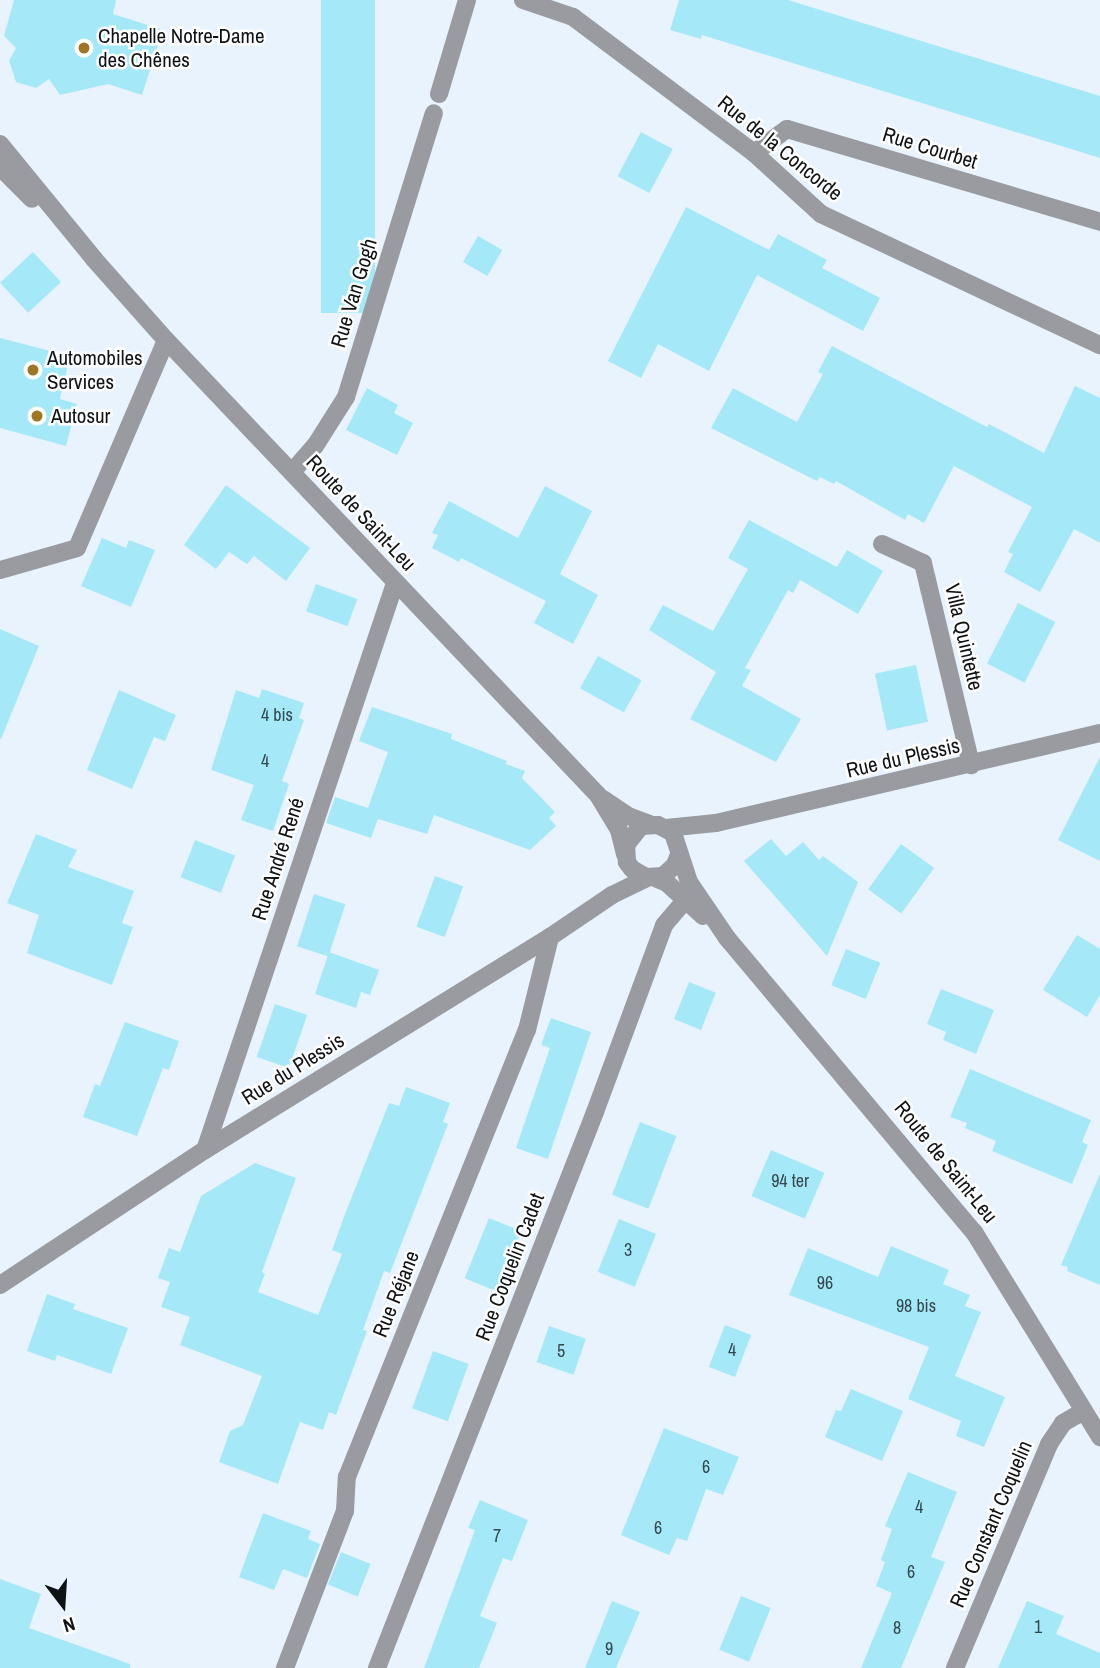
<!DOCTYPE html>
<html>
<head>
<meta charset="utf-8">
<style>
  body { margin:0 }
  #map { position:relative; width:1100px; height:1668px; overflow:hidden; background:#e8f3fe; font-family:"Archivo Narrow",sans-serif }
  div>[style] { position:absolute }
  .building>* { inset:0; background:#a5e9f8; transform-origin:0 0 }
  .minor>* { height:18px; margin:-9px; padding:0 9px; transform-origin:9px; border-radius:9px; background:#9a9ba1 }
  .tertiary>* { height:18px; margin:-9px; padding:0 9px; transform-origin:9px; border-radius:9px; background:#9a9ba1 }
  .dots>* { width:19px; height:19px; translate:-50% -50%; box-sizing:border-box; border:4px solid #fff; border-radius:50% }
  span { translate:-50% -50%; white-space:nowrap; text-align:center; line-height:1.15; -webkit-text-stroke:5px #fff; paint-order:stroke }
  .number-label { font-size:18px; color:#34484e }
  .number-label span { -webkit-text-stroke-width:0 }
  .poi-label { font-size:21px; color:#0f1316 }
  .left { translate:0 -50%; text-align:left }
  .street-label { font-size:21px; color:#0f1316 }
  .north { position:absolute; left:28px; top:1570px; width:70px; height:70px; -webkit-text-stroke:5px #fff; paint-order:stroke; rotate:163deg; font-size:19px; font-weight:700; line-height:28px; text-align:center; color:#0f1316 }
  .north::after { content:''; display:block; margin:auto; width:24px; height:32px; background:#0f1316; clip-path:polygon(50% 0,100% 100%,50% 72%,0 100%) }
</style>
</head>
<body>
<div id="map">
  <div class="building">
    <i style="clip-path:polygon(14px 0,116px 0,113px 14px,163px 30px,142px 95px,108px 84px,60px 95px,49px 79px,36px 88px,16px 82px,9px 61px,16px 48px,4px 36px)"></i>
    <i style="left:321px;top:0;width:54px;height:313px"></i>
    <i style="clip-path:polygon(679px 0,788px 0,1100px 96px,1100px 158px,702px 35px,701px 39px,670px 30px)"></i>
    <i style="left:641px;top:132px;width:36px;height:50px;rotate:28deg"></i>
    <i style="clip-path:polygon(686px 207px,769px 250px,778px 234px,827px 260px,822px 268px,880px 298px,863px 331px,757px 275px,709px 371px,658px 344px,641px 378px,608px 361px)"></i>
    <i style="left:478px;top:236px;width:28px;height:30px;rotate:30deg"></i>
    <i style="left:33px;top:252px;width:41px;height:45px;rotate:47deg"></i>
    <i style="clip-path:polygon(0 338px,70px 356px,60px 399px,77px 404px,66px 446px,0 428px)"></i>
    <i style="clip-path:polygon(832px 346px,987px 427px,989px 424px,1044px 453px,1075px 386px,1100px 398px,1100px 543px,1074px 529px,1040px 592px,1004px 572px,1013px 554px,1008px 552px,1032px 507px,954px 466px,924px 523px,908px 514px,905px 520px,836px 481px,834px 484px,820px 477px,817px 481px,711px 428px,733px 388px,797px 422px,823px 374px,818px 372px)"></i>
    <i style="clip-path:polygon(367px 388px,398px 405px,394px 413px,413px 423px,397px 455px,346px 430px)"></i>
    <i style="clip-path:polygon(226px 485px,310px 548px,286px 581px,254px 556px,247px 564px,229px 552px,216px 569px,184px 545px)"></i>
    <i style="clip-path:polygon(545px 486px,592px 511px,560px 574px,598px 595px,573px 644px,534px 623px,546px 601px,461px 558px,459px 562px,432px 548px,438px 535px,432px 533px,449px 501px,518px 538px)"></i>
    <i style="clip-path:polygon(749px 520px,837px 567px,847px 550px,883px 571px,858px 614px,800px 580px,793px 593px,788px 590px,745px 668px,751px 670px,742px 686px,801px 719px,776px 762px,690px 719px,716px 672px,649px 630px,663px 605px,713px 631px,748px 569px,728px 558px)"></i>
    <i style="clip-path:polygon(102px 538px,126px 548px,129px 540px,155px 550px,131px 607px,81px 586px)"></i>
    <i style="left:316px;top:584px;width:44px;height:29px;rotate:20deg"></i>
    <i style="left:1018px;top:603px;width:42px;height:68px;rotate:27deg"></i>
    <i style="clip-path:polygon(0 629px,39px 646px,1px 739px,0 739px)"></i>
    <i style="left:598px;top:656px;width:50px;height:37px;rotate:29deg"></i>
    <i style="left:916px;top:665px;width:58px;height:42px;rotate:78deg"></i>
    <i style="clip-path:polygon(262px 689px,304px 703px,299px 718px,304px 720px,282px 781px,289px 784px,273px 831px,241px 820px,254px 785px,211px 770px,236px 690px,259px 698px)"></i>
    <i style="clip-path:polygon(119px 690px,176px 715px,165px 741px,154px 737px,132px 789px,87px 770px)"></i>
    <i style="clip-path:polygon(372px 707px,452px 734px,451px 739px,507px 761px,506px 764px,525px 771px,522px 778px,555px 812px,549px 818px,556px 826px,530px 850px,434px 815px,427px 834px,378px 819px,371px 838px,326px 823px,335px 797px,368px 808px,388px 752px,359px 741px)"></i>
    <i style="clip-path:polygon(1100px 757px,1100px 861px,1058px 840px)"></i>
    <i style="clip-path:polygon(36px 834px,77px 850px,68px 867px,134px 891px,122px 923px,133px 927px,112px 985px,27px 953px,39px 915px,7px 903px)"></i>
    <i style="clip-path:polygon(771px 839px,786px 856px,803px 842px,819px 860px,823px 856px,858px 882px,827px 956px,744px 861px)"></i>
    <i style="left:195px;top:840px;width:43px;height:40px;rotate:21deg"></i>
    <i style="left:901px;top:844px;width:41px;height:56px;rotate:36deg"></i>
    <i style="left:435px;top:876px;width:30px;height:54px;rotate:20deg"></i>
    <i style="left:314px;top:894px;width:33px;height:55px;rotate:18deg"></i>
    <i style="clip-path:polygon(1077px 935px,1100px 949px,1100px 995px,1087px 1017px,1043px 990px)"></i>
    <i style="left:846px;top:949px;width:37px;height:39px;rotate:22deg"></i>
    <i style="clip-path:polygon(329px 952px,379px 970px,370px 995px,361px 992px,356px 1008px,315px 994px)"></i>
    <i style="left:689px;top:982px;width:29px;height:40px;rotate:22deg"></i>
    <i style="clip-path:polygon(941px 989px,994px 1010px,976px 1054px,943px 1040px,946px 1032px,927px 1024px)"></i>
    <i style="left:275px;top:1004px;width:34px;height:56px;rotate:19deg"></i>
    <i style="clip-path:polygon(551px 1018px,591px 1032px,548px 1159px,516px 1148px,550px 1048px,541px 1045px)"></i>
    <i style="clip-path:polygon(125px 1022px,179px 1041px,169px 1070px,163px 1068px,137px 1136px,83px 1117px,95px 1084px,100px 1086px)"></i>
    <i style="clip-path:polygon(970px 1069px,1091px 1120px,1082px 1142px,1088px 1145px,1072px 1184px,992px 1151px,996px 1141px,965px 1128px,967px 1123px,950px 1117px)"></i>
    <i style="clip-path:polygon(406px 1087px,450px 1103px,443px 1122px,448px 1124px,390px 1273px,384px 1271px,363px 1330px,367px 1331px,336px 1415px,329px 1412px,323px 1430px,300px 1422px,278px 1484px,219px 1462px,230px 1431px,243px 1425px,262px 1376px,180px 1345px,190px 1317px,161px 1307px,170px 1282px,158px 1278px,169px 1248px,180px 1252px,201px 1196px,255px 1163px,296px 1178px,262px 1272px,265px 1274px,258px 1292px,318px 1315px,342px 1254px,332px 1250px,345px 1214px,389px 1103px,399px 1106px)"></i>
    <i style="left:640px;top:1122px;width:39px;height:78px;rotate:21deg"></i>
    <i style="left:771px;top:1150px;width:58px;height:50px;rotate:23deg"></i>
    <i style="clip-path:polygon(1100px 1174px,1100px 1285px,1067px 1271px,1068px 1267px,1061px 1265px)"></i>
    <i style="left:489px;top:1218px;width:35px;height:65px;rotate:22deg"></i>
    <i style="left:619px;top:1219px;width:40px;height:57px;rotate:22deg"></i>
    <i style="clip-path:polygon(891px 1246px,949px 1270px,943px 1284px,970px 1295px,965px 1306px,981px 1312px,955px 1376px,1005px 1397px,984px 1447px,956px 1436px,961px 1421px,908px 1399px,929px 1347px,789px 1295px,808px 1248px,878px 1277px)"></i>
    <i style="clip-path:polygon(47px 1294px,75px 1304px,73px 1309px,128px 1328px,111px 1374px,57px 1355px,55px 1361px,27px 1351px)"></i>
    <i style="left:725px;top:1325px;width:28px;height:45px;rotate:21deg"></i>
    <i style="left:549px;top:1326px;width:39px;height:38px;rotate:19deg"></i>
    <i style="left:433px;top:1351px;width:38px;height:61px;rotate:20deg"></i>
    <i style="clip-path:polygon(851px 1389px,903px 1411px,882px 1461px,825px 1437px,836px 1410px,841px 1411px)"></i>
    <i style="clip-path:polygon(664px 1428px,739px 1457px,723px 1495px,706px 1489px,687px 1541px,677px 1538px,669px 1555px,621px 1535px)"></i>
    <i style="clip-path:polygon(908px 1472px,957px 1492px,931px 1557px,945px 1562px,901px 1668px,861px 1668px,892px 1593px,876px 1586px,885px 1562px,881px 1560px,892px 1529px,885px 1526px)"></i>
    <i style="clip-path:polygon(480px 1500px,528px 1520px,512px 1561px,503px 1558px,480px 1616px,497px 1623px,479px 1668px,424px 1668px,475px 1530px,468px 1528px)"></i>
    <i style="clip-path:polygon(263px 1513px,311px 1531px,308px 1539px,320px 1544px,307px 1578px,283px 1569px,274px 1590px,239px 1577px)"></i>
    <i style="left:341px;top:1552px;width:32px;height:35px;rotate:22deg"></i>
    <i style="clip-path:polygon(0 1579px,41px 1594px,29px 1628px,130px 1664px,130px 1668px,0 1668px)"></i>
    <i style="left:741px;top:1596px;width:32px;height:58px;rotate:22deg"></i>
    <i style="clip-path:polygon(612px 1601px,640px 1612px,616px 1668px,585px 1668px)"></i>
    <i style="clip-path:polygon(1027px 1601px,1064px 1616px,1056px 1634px,1100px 1653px,1100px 1668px,998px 1668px)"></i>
  </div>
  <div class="minor">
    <i style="left:523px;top:0;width:53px;rotate:18.8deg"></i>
    <i style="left:573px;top:17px;width:226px;rotate:36.9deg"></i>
    <i style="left:754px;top:153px;width:91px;rotate:42.3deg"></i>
    <i style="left:821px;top:214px;width:308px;rotate:25.2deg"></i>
    <i style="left:439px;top:94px;width:98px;rotate:-73.4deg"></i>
    <i style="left:754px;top:153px;width:41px;rotate:-36deg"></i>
    <i style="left:787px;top:129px;width:327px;rotate:16.5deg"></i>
    <i style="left:292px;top:472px;width:35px;rotate:-49deg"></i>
    <i style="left:315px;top:446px;width:58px;rotate:-57.7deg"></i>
    <i style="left:346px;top:397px;width:297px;rotate:-72.8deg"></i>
    <i style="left:882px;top:544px;width:45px;rotate:24.9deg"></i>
    <i style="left:923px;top:563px;width:208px;rotate:76.6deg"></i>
    <i style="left:0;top:570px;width:80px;rotate:-15.9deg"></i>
    <i style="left:77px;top:548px;width:226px;rotate:-66.8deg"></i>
    <i style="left:666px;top:828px;width:50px;rotate:-5.7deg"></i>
    <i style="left:716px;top:823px;width:394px;rotate:-13.2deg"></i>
    <i style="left:205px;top:1150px;width:598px;rotate:-71.47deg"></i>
    <i style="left:0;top:1285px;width:245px;rotate:-33.4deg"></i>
    <i style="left:205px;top:1150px;width:405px;rotate:-31.7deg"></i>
    <i style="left:550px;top:937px;width:75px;rotate:-34.1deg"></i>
    <i style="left:612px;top:895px;width:41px;rotate:-25.9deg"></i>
    <i style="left:285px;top:1668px;width:168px;rotate:-69.1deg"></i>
    <i style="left:345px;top:1511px;width:34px;rotate:-87deg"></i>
    <i style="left:347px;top:1477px;width:482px;rotate:-68.1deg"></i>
    <i style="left:527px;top:1030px;width:96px;rotate:-76.1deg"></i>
    <i style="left:377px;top:1668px;width:597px;rotate:-68.59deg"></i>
    <i style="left:595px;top:1112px;width:199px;rotate:-69.7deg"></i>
    <i style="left:664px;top:925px;width:46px;rotate:-49.4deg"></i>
    <i style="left:955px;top:1668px;width:243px;rotate:-67.2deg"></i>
    <i style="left:1049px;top:1444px;width:25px;rotate:-56deg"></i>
    <i style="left:1063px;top:1423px;width:24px;rotate:-30deg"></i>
  </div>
  <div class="tertiary">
    <i style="left:0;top:144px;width:149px;rotate:50.7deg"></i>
    <i style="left:94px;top:259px;width:108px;rotate:48.4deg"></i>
    <i style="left:166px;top:340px;width:627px;rotate:46.49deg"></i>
    <i style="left:598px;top:795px;width:41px;rotate:59deg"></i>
    <i style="left:619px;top:830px;width:25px;rotate:76deg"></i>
    <i style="left:0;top:167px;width:45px;rotate:45deg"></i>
    <i style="left:603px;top:799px;width:30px;rotate:34deg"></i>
    <i style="left:628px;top:816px;width:23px;rotate:20deg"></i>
    <i style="left:678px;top:857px;width:9px;rotate:111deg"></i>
    <i style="left:675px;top:865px;width:16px;rotate:137deg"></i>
    <i style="left:663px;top:876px;width:17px;rotate:177deg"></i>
    <i style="left:646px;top:877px;width:16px;rotate:-150deg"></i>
    <i style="left:632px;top:869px;width:9px;rotate:-126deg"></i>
    <i style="left:627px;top:862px;width:17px;rotate:-93deg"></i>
    <i style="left:626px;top:845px;width:24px;rotate:-52deg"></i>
    <i style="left:641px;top:826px;width:17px;rotate:-3deg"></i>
    <i style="left:658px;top:825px;width:17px;rotate:28deg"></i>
    <i style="left:673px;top:833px;width:52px;rotate:71.9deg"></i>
    <i style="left:689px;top:882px;width:68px;rotate:55.8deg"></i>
    <i style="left:727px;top:938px;width:384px;rotate:50deg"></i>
    <i style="left:974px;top:1232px;width:241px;rotate:58.4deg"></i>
    <i style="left:655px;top:878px;width:13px;rotate:23deg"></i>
    <i style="left:667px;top:883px;width:49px;rotate:42.5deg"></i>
  </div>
  <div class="dots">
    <i style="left:84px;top:48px;background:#9e7725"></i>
    <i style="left:33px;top:370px;background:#9e7725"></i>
    <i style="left:37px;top:416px;background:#9e7725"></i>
  </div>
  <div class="number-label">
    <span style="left:277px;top:715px">4 bis</span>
    <span style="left:265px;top:761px">4</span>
    <span style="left:790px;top:1181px">94 ter</span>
    <span style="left:628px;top:1250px">3</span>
    <span style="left:825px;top:1283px">96</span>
    <span style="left:916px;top:1306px">98 bis</span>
    <span style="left:732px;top:1350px">4</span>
    <span style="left:561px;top:1351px">5</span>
    <span style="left:706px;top:1467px">6</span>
    <span style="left:919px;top:1507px">4</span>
    <span style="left:658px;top:1528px">6</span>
    <span style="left:497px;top:1536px">7</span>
    <span style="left:911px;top:1572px">6</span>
    <span style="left:1038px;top:1627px">1</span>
    <span style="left:897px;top:1628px">8</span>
    <span style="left:609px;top:1649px">9</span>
  </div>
  <div class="poi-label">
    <span class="left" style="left:98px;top:48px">Chapelle Notre-Dame<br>des Chênes</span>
    <span class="left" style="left:47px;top:370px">Automobiles<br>Services</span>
    <span class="left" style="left:51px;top:416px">Autosur</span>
  </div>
  <div class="street-label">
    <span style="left:780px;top:148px;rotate:39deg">Rue de la Concorde</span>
    <span style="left:930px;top:148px;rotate:17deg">Rue Courbet</span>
    <span style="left:354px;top:293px;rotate:-73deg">Rue Van Gogh</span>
    <span style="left:361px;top:513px;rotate:47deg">Route de Saint-Leu</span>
    <span style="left:964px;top:637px;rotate:77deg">Villa Quintette</span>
    <span style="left:903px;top:758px;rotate:-13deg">Rue du Plessis</span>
    <span style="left:278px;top:859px;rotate:-72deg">Rue André René</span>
    <span style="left:293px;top:1069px;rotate:-32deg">Rue du Plessis</span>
    <span style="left:946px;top:1162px;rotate:51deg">Route de Saint-Leu</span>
    <span style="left:510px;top:1267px;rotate:-69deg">Rue Coquelin Cadet</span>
    <span style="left:396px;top:1294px;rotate:-68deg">Rue Réjane</span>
    <span style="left:991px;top:1524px;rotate:-67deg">Rue Constant Coquelin</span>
  </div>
  <div class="north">N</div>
</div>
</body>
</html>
